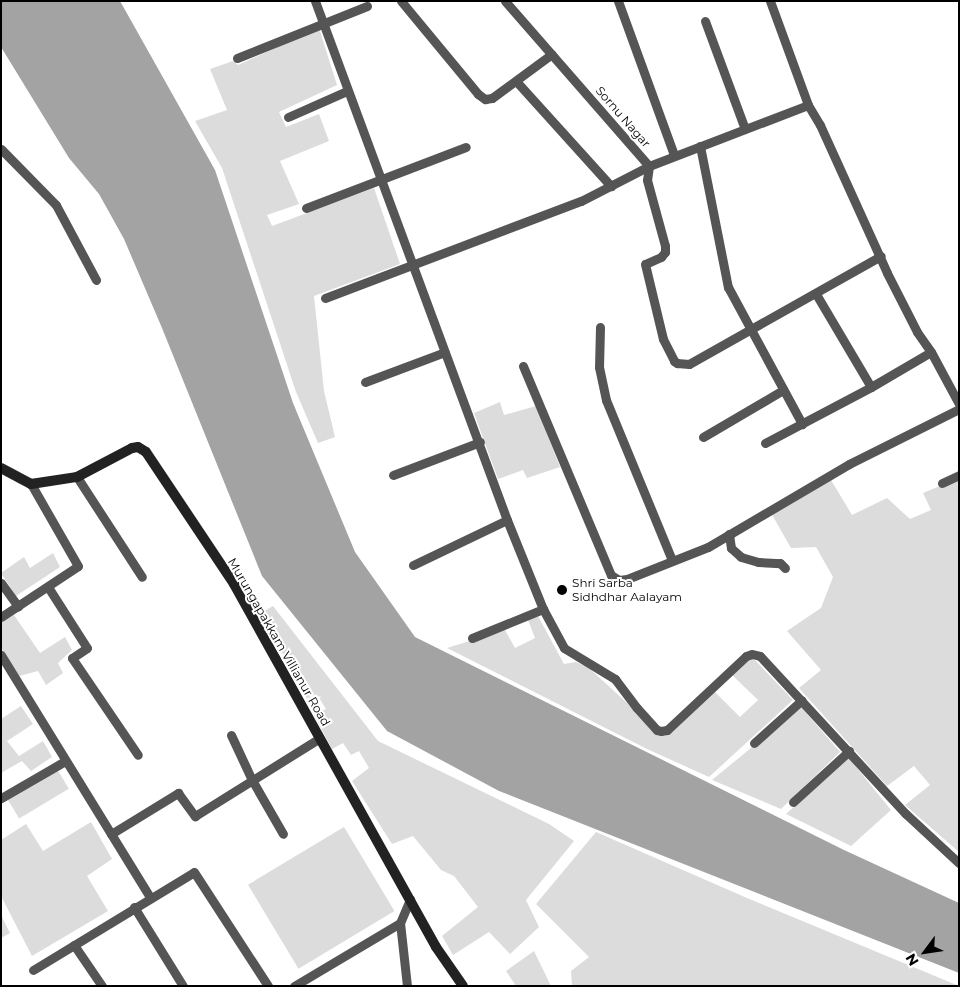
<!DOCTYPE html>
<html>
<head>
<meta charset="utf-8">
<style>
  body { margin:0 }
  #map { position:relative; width:960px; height:987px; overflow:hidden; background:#fff; font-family:Montserrat,sans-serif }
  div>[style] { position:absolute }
  .green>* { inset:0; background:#dcdcdc; transform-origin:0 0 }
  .water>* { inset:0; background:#a3a3a3 }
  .street>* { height:9px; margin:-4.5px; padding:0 4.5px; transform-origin:4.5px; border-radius:4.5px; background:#555 }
  .secondary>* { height:10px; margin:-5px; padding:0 5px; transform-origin:5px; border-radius:5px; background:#222 }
  .dots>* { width:14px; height:14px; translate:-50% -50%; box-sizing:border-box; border:2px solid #fff; border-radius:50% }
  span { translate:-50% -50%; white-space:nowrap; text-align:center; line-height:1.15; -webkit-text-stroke:4px #fff; paint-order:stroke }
  .street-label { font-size:12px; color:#000 }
  .poi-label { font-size:12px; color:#000 }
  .left { translate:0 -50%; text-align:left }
  .frame { position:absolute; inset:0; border:2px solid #000; pointer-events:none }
  .north { position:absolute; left:900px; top:927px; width:50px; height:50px; -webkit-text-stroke:4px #fff; paint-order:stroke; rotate:239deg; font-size:14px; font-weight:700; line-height:20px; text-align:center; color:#000 }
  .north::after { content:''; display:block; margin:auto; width:18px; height:22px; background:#000; clip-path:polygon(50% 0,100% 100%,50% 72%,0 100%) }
</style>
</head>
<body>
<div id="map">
  <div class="green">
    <i style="clip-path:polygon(319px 28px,337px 85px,279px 112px,286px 127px,319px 114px,329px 141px,280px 161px,299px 204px,267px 215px,272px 226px,374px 188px,400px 264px,314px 296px,324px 391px,335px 437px,318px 443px,296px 392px,222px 168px,195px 121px,227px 110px,210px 69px,233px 61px,238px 65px)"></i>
    <i style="clip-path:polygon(500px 402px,504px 415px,536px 406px,560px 467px,527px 478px,523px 470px,498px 479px,474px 413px)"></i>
    <i style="clip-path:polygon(959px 478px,959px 852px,905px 805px,930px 785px,914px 766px,887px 786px,799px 688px,821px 670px,787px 631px,821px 608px,833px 577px,816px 547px,791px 548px,771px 513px,831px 480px,852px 515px,887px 498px,910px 519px,931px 510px,923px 493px)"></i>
    <i style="clip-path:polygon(53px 553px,60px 567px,16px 596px,1px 573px,24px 557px,30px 568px)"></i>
    <i style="clip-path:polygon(273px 606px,378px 741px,549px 824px,574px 841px,526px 900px,539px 927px,510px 954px,489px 932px,453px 955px,442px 936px,478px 907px,454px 876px,441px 870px,413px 836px,392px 844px,352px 781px,369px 768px,359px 751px,351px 755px,343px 743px,332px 749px,314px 715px,326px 709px,318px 696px,307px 699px,261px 613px)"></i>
    <i style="clip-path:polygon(14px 615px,40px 653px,65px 637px,72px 650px,58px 663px,63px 673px,46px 685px,38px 671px,19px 676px,1px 648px,1px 623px)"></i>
    <i style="clip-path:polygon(538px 616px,564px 664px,576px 662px,589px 668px,626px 702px,657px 735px,665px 736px,715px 692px,740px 717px,758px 700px,731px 674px,753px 658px,793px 700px,709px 777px,647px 749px,447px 648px,505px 630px,515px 648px,535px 638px,528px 620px)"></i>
    <i style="clip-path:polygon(21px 706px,33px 724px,7px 741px,19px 756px,43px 741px,52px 757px,31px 771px,22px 761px,1px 773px,1px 719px)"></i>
    <i style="clip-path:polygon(801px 707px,840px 752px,781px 809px,712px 780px)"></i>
    <i style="clip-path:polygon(848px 757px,891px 810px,851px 846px,786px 814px)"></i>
    <i style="left:57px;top:769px;width:23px;height:58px;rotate:59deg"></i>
    <i style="clip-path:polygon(91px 822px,112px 859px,87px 876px,108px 911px,32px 956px,1px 896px,1px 840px,26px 824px,43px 851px)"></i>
    <i style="left:344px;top:827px;width:98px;height:112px;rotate:59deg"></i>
    <i style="clip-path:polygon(596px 832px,747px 898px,959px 986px,572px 986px,571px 971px,589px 957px,536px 904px)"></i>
    <i style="clip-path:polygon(1px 915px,10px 933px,1px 938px)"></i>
    <i style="clip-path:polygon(534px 951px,551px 986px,516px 986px,506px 971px)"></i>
  </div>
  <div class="water">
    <i style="clip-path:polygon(1px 1px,120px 1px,215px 170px,293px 403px,355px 552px,415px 637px,844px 850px,959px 903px,959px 973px,499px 791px,387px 731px,262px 576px,162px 328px,124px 239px,99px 194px,69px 158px,1px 47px)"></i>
  </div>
  <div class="street">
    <i style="left:315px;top:1px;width:553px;rotate:69.7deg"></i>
    <i style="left:507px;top:520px;width:96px;rotate:68deg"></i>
    <i style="left:543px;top:609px;width:44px;rotate:61.7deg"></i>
    <i style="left:564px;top:648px;width:60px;rotate:31.3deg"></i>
    <i style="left:615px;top:679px;width:36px;rotate:53deg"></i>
    <i style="left:637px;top:708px;width:30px;rotate:48deg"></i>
    <i style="left:657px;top:730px;width:4px;rotate:14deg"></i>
    <i style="left:661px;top:731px;width:6px;rotate:-9deg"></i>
    <i style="left:667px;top:730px;width:108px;rotate:-43.1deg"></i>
    <i style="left:746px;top:656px;width:6px;rotate:-18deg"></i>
    <i style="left:752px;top:654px;width:8px;rotate:14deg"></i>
    <i style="left:760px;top:656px;width:215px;rotate:47.3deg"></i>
    <i style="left:906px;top:814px;width:72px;rotate:42.8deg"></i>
    <i style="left:401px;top:1px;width:121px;rotate:50.4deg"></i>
    <i style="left:478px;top:94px;width:9px;rotate:36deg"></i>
    <i style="left:485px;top:99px;width:7px;rotate:-8deg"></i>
    <i style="left:492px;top:98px;width:74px;rotate:-36.3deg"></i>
    <i style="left:505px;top:1px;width:219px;rotate:48.9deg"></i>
    <i style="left:649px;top:166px;width:170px;rotate:-21deg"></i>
    <i style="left:618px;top:1px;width:164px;rotate:70deg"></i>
    <i style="left:770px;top:1px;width:111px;rotate:69.9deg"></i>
    <i style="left:808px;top:105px;width:23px;rotate:59deg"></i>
    <i style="left:820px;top:125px;width:162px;rotate:65.6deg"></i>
    <i style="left:887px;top:273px;width:66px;rotate:63deg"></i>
    <i style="left:917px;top:332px;width:24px;rotate:55deg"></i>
    <i style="left:931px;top:352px;width:59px;rotate:61.7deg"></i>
    <i style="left:705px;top:21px;width:115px;rotate:69.7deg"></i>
    <i style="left:237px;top:58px;width:140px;rotate:-21.8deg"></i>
    <i style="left:516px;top:81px;width:142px;rotate:47.9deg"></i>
    <i style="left:288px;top:117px;width:64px;rotate:-23.8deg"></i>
    <i style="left:700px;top:146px;width:144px;rotate:78.8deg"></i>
    <i style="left:728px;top:287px;width:156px;rotate:61.6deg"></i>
    <i style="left:1px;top:149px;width:78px;rotate:45.5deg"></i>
    <i style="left:56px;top:205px;width:85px;rotate:61.9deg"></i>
    <i style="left:649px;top:166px;width:14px;rotate:98deg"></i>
    <i style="left:647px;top:180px;width:68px;rotate:74.7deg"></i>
    <i style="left:665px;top:246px;width:6px;rotate:90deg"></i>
    <i style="left:665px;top:252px;width:6px;rotate:129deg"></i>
    <i style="left:661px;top:257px;width:17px;rotate:156deg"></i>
    <i style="left:645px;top:264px;width:77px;rotate:76.5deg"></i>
    <i style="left:663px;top:339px;width:25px;rotate:63deg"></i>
    <i style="left:674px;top:361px;width:4px;rotate:34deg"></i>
    <i style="left:677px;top:363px;width:12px;rotate:5deg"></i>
    <i style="left:689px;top:364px;width:220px;rotate:-29.4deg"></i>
    <i style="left:306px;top:208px;width:171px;rotate:-20.9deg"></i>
    <i style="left:816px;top:294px;width:108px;rotate:59.4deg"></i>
    <i style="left:325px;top:298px;width:274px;rotate:-20.8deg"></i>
    <i style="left:581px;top:201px;width:76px;rotate:-27.2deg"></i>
    <i style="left:600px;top:327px;width:40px;rotate:91.4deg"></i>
    <i style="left:599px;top:367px;width:34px;rotate:78deg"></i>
    <i style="left:606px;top:400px;width:173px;rotate:67.6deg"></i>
    <i style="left:523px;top:366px;width:227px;rotate:67.2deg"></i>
    <i style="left:611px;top:575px;width:9px;rotate:32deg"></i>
    <i style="left:619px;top:580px;width:8px;rotate:-7deg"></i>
    <i style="left:627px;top:579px;width:87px;rotate:-21.6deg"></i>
    <i style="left:708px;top:547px;width:164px;rotate:-30.5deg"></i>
    <i style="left:849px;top:464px;width:123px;rotate:-26.6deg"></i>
    <i style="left:365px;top:382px;width:85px;rotate:-20.6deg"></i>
    <i style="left:703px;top:437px;width:93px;rotate:-30.4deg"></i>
    <i style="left:765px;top:443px;width:120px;rotate:-27.8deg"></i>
    <i style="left:871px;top:387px;width:69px;rotate:-30.3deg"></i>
    <i style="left:393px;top:475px;width:93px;rotate:-20.8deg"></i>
    <i style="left:77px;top:477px;width:119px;rotate:57deg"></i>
    <i style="left:942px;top:483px;width:19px;rotate:-25deg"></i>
    <i style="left:729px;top:534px;width:14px;rotate:82deg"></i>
    <i style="left:731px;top:548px;width:13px;rotate:42deg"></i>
    <i style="left:741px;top:557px;width:18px;rotate:16deg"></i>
    <i style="left:758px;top:562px;width:22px;rotate:3deg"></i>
    <i style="left:780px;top:563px;width:7px;rotate:45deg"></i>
    <i style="left:413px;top:565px;width:104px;rotate:-25.6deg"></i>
    <i style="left:1px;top:583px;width:29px;rotate:54deg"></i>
    <i style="left:48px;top:587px;width:72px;rotate:57.4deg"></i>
    <i style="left:87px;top:648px;width:18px;rotate:146deg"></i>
    <i style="left:72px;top:658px;width:117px;rotate:55.8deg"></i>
    <i style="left:1px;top:617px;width:92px;rotate:-33.5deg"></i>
    <i style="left:78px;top:566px;width:95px;rotate:-119.8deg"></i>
    <i style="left:472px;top:638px;width:77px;rotate:-22.2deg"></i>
    <i style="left:1px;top:655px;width:284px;rotate:58.4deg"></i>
    <i style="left:231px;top:735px;width:50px;rotate:65deg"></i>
    <i style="left:252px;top:780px;width:62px;rotate:60.1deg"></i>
    <i style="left:754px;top:743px;width:64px;rotate:-41.9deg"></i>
    <i style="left:1px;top:798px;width:74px;rotate:-30deg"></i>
    <i style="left:793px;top:802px;width:76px;rotate:-42.3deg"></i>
    <i style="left:111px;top:834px;width:79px;rotate:-31.5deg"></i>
    <i style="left:178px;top:793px;width:29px;rotate:54deg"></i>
    <i style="left:195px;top:816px;width:147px;rotate:-32deg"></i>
    <i style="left:134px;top:907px;width:93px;rotate:58.2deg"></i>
    <i style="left:74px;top:945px;width:50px;rotate:55.7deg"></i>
    <i style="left:33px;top:970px;width:188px;rotate:-31.3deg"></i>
    <i style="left:194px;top:872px;width:136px;rotate:57deg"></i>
    <i style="left:294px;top:986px;width:123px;rotate:-30.7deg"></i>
    <i style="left:407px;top:986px;width:63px;rotate:-96.3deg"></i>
    <i style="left:400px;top:923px;width:26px;rotate:-67deg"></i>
  </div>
  <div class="secondary">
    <i style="left:1px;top:468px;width:34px;rotate:28deg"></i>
    <i style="left:31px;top:484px;width:47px;rotate:-8.7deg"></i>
    <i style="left:77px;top:477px;width:62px;rotate:-27.8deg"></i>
    <i style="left:132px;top:448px;width:6px;rotate:-9deg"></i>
    <i style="left:138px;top:447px;width:9px;rotate:32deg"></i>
    <i style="left:146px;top:452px;width:159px;rotate:56.3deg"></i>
    <i style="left:234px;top:584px;width:415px;rotate:60.9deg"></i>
    <i style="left:436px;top:947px;width:47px;rotate:55.3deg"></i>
  </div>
  <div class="dots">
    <i style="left:562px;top:590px;background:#000"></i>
  </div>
  <div class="street-label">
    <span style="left:623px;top:117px;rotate:49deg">Sornu Nagar</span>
    <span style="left:279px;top:642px;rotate:60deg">Murungapakkam Villianur Road</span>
  </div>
  <div class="poi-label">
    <span class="left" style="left:572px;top:590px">Shri Sarba<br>Sidhdhar Aalayam</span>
  </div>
  <div class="frame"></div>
  <div class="north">N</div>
</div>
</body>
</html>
